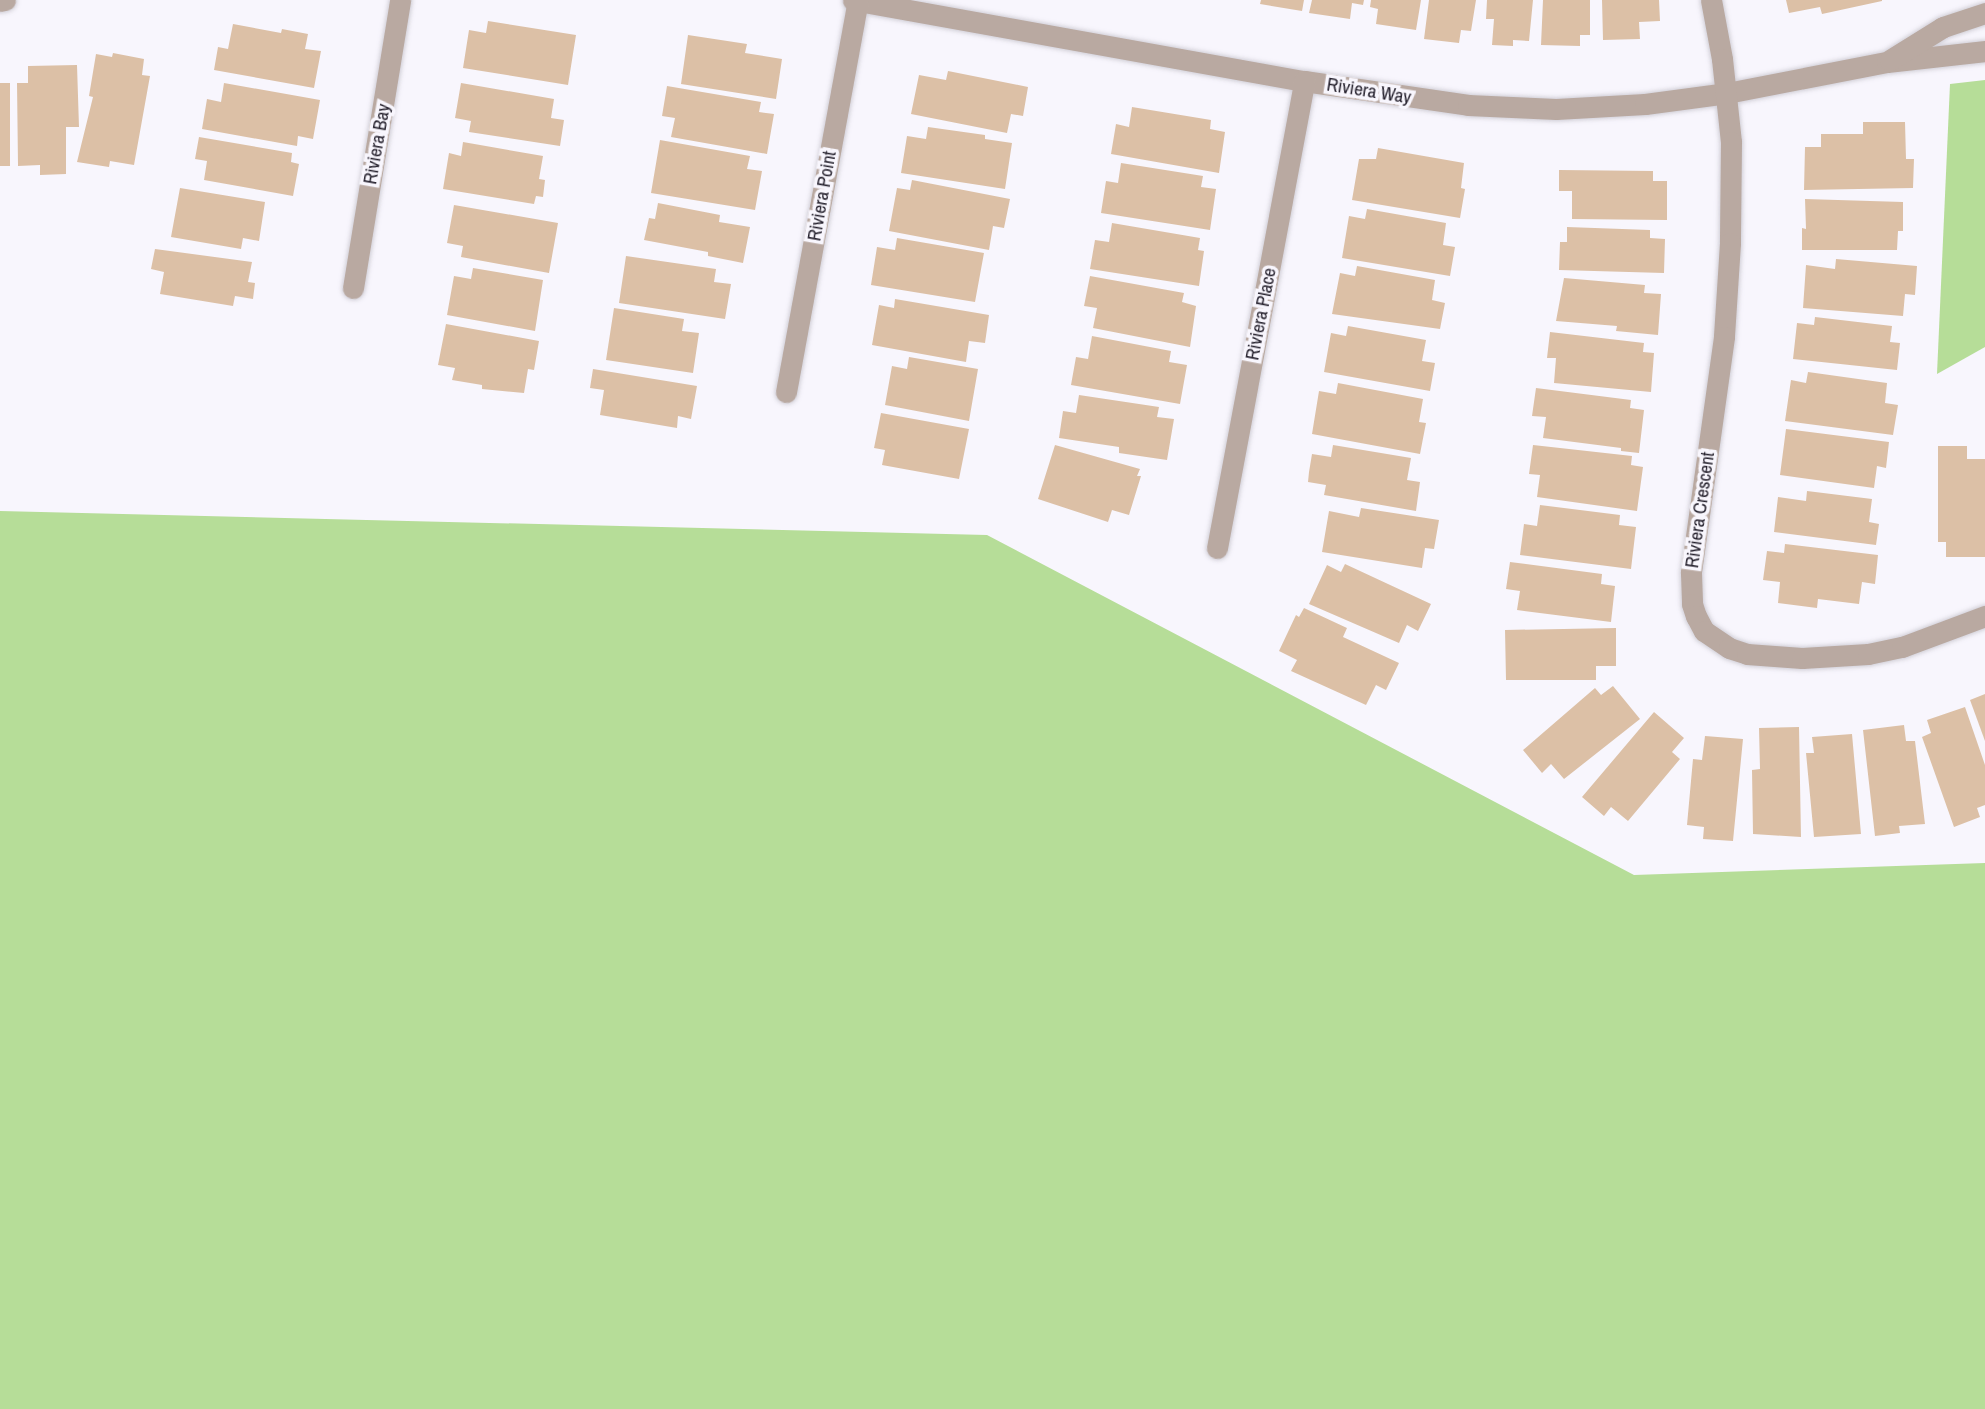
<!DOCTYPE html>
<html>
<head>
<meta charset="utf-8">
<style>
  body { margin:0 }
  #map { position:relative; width:1985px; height:1409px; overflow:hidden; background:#f8f6fd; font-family:"Archivo Narrow",sans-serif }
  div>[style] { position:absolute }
  .green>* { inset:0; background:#b6dd98 }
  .building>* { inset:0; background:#dcc0a6; transform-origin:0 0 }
  .roads { filter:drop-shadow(0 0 2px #d2d0d8) drop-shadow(0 0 2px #d2d0d8) }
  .minor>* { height:21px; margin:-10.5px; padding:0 10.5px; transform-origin:10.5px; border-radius:10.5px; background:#b9a9a1 }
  span { translate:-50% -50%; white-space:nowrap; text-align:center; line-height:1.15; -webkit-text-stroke:7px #f8f6fd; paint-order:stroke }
  .street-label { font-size:19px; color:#26222e }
</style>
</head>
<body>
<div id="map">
  <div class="green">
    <i style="clip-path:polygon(1985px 80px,1985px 347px,1937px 374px,1950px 84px)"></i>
    <i style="clip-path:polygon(0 511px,987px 535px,1634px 875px,1985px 863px,1985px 1409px,0 1409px)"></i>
  </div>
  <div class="building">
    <i style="clip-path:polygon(1261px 0,1304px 0,1302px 11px,1260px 4px)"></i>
    <i style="clip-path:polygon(1312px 0,1364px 0,1363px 5px,1352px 3px,1350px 19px,1309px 13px)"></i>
    <i style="clip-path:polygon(1371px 0,1421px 0,1416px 30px,1376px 24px,1378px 9px,1370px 7px)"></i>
    <i style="clip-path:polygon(1429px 0,1476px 0,1471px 31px,1461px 30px,1459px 43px,1424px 39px)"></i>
    <i style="clip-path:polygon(1487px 0,1533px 0,1529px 41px,1513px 40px,1513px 46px,1492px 45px,1494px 19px,1486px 19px)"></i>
    <i style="clip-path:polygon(1543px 0,1590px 0,1590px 35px,1580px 35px,1580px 46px,1541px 45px)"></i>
    <i style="clip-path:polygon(1602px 0,1659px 0,1660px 21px,1639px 22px,1640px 39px,1603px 40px)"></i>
    <i style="clip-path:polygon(1786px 0,1882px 0,1882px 1px,1822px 14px,1820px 7px,1789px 13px)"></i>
    <i style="clip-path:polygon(488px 21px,576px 35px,568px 85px,463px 68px,469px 30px,486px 33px)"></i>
    <i style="clip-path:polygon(233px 24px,281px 33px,282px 29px,308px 34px,305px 49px,321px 51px,314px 88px,214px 70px,218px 47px,228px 49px)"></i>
    <i style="clip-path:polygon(688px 35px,747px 44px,745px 53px,782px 59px,776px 99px,681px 84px)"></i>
    <i style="clip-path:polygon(113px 53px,144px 59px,142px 75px,150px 76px,134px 165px,110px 161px,109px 167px,77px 162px,93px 97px,89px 96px,96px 54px,112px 57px)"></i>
    <i style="clip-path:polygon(77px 65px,79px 127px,66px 127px,66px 174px,40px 175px,40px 165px,18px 166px,17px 83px,28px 83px,28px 66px)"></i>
    <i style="clip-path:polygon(948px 71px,1028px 87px,1023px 116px,1011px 114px,1007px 133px,911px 114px,919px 75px,946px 80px)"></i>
    <i style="left:0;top:83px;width:10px;height:83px"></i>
    <i style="clip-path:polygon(224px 83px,320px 100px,313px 139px,298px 136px,297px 146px,202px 129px,207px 99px,221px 102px)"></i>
    <i style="clip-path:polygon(461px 83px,554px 99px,551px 118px,564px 120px,560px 146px,469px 132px,471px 121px,455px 118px)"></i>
    <i style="clip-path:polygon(667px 86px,761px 102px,759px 112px,774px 114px,767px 154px,671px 137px,675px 118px,662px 116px)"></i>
    <i style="clip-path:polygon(1132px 107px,1211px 120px,1210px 129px,1225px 132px,1219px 173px,1111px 154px,1116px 124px,1129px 127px)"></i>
    <i style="clip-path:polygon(1863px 122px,1905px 122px,1906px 159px,1914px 159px,1913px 188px,1804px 190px,1805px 147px,1821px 147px,1821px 134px,1863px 134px)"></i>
    <i style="clip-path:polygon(928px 127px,985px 135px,985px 139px,1012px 143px,1005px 189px,901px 173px,907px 136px,926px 139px)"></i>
    <i style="clip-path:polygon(199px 137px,292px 153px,291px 162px,299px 164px,293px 196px,204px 180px,207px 161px,195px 159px)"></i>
    <i style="clip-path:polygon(660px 140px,750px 156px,747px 169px,762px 171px,755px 210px,651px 193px)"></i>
    <i style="clip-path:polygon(463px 142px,543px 156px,539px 179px,545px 180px,543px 197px,536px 196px,534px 204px,443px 189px,449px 153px,461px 156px)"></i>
    <i style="clip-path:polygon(1378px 148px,1464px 163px,1461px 188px,1465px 189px,1460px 218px,1352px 200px,1359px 159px,1376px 159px)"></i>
    <i style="clip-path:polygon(1121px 163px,1203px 176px,1201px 187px,1216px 189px,1210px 230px,1101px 213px,1106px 181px,1118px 183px)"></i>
    <i style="clip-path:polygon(1559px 170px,1653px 171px,1653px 181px,1667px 181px,1667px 220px,1572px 219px,1572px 191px,1559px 191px)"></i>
    <i style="clip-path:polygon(912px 180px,1010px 199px,1004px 228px,993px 226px,989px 250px,889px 231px,897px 188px,910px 190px)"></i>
    <i style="clip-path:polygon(180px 188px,265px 202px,259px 241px,243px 238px,241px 249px,171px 237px)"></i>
    <i style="clip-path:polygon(1805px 199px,1903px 202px,1903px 231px,1898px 231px,1897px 250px,1802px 250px,1802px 228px,1806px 229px)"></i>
    <i style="clip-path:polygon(658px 203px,720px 215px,719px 222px,750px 227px,743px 263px,708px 256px,708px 252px,644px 240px,649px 218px,655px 219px)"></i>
    <i style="clip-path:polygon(454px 205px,558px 223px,549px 273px,461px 257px,463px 246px,447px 243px)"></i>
    <i style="clip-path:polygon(1367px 209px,1446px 223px,1443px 245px,1455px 247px,1450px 276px,1342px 258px,1349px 216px,1365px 219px)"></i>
    <i style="clip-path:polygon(1112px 223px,1200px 238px,1198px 250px,1204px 251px,1199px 286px,1090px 269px,1095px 240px,1109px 242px)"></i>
    <i style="clip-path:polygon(1567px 227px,1650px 230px,1650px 238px,1665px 239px,1664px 273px,1559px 270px,1560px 242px,1567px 242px)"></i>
    <i style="clip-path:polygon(897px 238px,984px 253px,975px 302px,871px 285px,877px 247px,895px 250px)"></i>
    <i style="clip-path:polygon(155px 249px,252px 262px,248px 282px,255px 283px,253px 299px,235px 296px,233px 306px,160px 294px,164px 272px,151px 269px)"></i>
    <i style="clip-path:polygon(626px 256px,716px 269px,714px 282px,731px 284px,725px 319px,619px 303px)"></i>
    <i style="clip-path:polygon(1836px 259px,1917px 266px,1915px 295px,1905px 294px,1903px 316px,1803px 308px,1806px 265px,1835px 269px)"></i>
    <i style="clip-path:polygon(1357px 266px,1435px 280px,1432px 300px,1445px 303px,1440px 329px,1332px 314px,1340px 273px,1355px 276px)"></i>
    <i style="clip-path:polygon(473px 268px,543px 280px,535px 331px,447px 315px,454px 276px,471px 279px)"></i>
    <i style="clip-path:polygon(1090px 276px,1184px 293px,1182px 302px,1196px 306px,1190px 347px,1093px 328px,1097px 308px,1084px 306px)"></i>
    <i style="clip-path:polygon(1564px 278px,1645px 285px,1644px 293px,1661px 294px,1658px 335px,1616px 331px,1617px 326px,1556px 321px)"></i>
    <i style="clip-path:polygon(895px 299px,989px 315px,985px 343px,969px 341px,966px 362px,872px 345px,879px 305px,894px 308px)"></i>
    <i style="clip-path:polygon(614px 308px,684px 319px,682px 331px,699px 333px,693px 373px,606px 360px)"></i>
    <i style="clip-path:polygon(1815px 317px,1892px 326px,1890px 342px,1900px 343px,1897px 370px,1793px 359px,1797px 323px,1814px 325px)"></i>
    <i style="clip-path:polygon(446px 324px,539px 341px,534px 370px,528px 369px,524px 393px,482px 389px,482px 385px,452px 380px,455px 368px,438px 365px)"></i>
    <i style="clip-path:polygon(1348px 326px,1426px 340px,1422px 361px,1435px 363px,1430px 391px,1324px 372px,1331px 333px,1346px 336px)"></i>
    <i style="clip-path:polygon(1550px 332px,1644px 343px,1643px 352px,1654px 353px,1651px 392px,1554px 383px,1556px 358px,1547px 358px)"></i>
    <i style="clip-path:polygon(1092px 336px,1171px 351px,1169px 362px,1187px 365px,1180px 404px,1071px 385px,1076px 357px,1088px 359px)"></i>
    <i style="clip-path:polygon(909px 357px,978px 369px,969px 421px,885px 405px,892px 366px,907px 369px)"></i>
    <i style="clip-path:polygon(593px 369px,697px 386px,691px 419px,678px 416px,677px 428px,600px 415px,604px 390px,590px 388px)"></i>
    <i style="clip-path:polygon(1808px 372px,1887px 383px,1885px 403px,1898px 405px,1893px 435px,1785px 421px,1791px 380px,1806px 383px)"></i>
    <i style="clip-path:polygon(1338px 383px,1423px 399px,1419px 422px,1426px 423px,1420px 454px,1312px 434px,1319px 391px,1336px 394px)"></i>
    <i style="clip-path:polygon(1536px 388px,1631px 400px,1630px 408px,1644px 410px,1639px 453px,1621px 451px,1621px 448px,1543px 438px,1546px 417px,1532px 416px)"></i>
    <i style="clip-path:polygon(1079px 395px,1159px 407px,1157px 417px,1174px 419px,1167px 460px,1119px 453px,1119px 447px,1059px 438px,1063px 411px,1076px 413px)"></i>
    <i style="clip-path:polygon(881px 413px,969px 429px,959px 479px,882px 465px,885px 450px,874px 448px)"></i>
    <i style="clip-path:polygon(1786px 429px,1889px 442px,1886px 468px,1877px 466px,1874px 488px,1780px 475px)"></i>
    <i style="clip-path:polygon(1055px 445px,1140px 469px,1137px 476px,1141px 476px,1129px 515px,1112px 510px,1108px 522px,1038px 499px)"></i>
    <i style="clip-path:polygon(1333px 445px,1411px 458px,1407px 480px,1420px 482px,1416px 511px,1324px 495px,1326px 485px,1308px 482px,1309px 472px,1312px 454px,1331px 457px)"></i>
    <i style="clip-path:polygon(1533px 445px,1632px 456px,1631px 465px,1643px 467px,1637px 511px,1537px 497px,1540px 475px,1529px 474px)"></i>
    <i style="clip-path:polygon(1938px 446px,1967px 446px,1967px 459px,1985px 459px,1985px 557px,1946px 557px,1946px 542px,1938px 542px)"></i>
    <i style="clip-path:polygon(1807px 491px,1872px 499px,1869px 522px,1879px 524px,1876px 545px,1774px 532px,1778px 497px,1806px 501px)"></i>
    <i style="clip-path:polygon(1540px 505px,1620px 515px,1619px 525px,1636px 527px,1631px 569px,1520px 555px,1524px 524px,1537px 526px)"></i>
    <i style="clip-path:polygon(1361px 508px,1439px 520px,1434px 549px,1425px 548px,1422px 568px,1322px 552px,1329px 511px,1359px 517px)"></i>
    <i style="clip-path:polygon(1785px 544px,1878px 555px,1875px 584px,1862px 582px,1859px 604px,1818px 599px,1817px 608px,1778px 603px,1780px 582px,1763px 580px,1767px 551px,1784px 553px)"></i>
    <i style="clip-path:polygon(1510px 562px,1602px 574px,1601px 584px,1615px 586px,1611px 622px,1517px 610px,1520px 591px,1506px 589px)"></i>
    <i style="clip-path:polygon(1345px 564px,1431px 604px,1418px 631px,1407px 625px,1399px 643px,1309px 604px,1327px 565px,1341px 572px)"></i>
    <i style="clip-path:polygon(1304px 608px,1347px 628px,1343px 637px,1399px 663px,1386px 690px,1376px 685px,1366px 705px,1291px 671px,1297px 660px,1279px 651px,1296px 615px,1299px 617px)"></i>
    <i style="clip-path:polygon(1616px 628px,1616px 666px,1596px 666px,1596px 680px,1506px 680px,1505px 630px)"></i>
    <i style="clip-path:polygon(1613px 686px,1640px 719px,1564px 779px,1551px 764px,1542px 773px,1523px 750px,1595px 688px,1601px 695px)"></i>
    <i style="clip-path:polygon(1985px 694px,1985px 741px,1970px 700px)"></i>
    <i style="clip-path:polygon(1965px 707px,1985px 765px,1985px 805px,1977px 808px,1980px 817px,1954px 827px,1922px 737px,1931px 733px,1927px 720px)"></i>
    <i style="clip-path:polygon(1654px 712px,1684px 738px,1672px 752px,1680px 759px,1628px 821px,1611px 807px,1604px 816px,1582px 797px)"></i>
    <i style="clip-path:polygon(1904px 725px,1906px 741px,1915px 741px,1925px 824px,1899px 826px,1900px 833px,1875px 836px,1863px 730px)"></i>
    <i style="clip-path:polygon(1799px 727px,1801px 837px,1753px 834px,1752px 770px,1760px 769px,1759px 728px)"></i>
    <i style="clip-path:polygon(1852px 734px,1861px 834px,1814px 837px,1806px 753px,1814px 753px,1812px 737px)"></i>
    <i style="clip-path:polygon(1705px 736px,1743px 739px,1733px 841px,1703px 839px,1704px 827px,1687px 825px,1693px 759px,1702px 760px)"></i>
  </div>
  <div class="roads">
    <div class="minor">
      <i style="left:853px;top:0;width:458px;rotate:10.2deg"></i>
      <i style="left:1304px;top:81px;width:166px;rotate:8.3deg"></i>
      <i style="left:1468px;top:105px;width:88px;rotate:2.6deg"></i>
      <i style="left:1556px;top:109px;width:89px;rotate:-3.2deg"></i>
      <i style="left:1645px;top:104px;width:83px;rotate:-7.6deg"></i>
      <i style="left:1727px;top:93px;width:163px;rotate:-11deg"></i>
      <i style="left:1887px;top:62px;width:99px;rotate:-6.4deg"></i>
      <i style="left:1711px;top:0;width:60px;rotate:79.4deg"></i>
      <i style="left:1722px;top:59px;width:83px;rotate:83.8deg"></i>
      <i style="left:1731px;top:142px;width:101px;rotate:90.6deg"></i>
      <i style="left:1730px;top:243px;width:94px;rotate:93.7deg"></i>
      <i style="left:1724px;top:337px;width:238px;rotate:98deg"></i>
      <i style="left:1691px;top:573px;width:31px;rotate:88deg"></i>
      <i style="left:1692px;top:604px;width:13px;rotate:72deg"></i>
      <i style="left:1696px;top:616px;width:17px;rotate:62deg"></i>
      <i style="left:1704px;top:631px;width:30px;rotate:34deg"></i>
      <i style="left:1729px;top:648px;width:19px;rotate:18deg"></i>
      <i style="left:1747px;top:654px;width:55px;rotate:4.2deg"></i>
      <i style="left:1802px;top:658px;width:66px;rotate:-3.5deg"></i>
      <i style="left:1868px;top:654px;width:35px;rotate:-12deg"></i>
      <i style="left:1902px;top:647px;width:89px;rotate:-20.5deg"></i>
      <i style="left:0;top:1px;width:5px;rotate:-11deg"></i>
      <i style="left:1890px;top:60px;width:62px;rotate:-31.9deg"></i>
      <i style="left:1943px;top:27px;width:44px;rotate:-18.4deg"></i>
      <i style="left:353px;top:288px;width:292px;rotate:-80.7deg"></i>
      <i style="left:786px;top:392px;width:398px;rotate:-79.6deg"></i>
      <i style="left:1217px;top:548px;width:475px;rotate:-79.4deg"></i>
    </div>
  </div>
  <div class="street-label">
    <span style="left:1369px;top:91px;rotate:9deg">Riviera Way</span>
    <span style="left:377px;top:144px;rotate:-80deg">Riviera Bay</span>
    <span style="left:822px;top:196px;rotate:-80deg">Riviera Point</span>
    <span style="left:1261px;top:314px;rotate:-79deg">Riviera Place</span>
    <span style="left:1700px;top:510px;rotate:-82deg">Riviera Crescent</span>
  </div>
</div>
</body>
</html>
